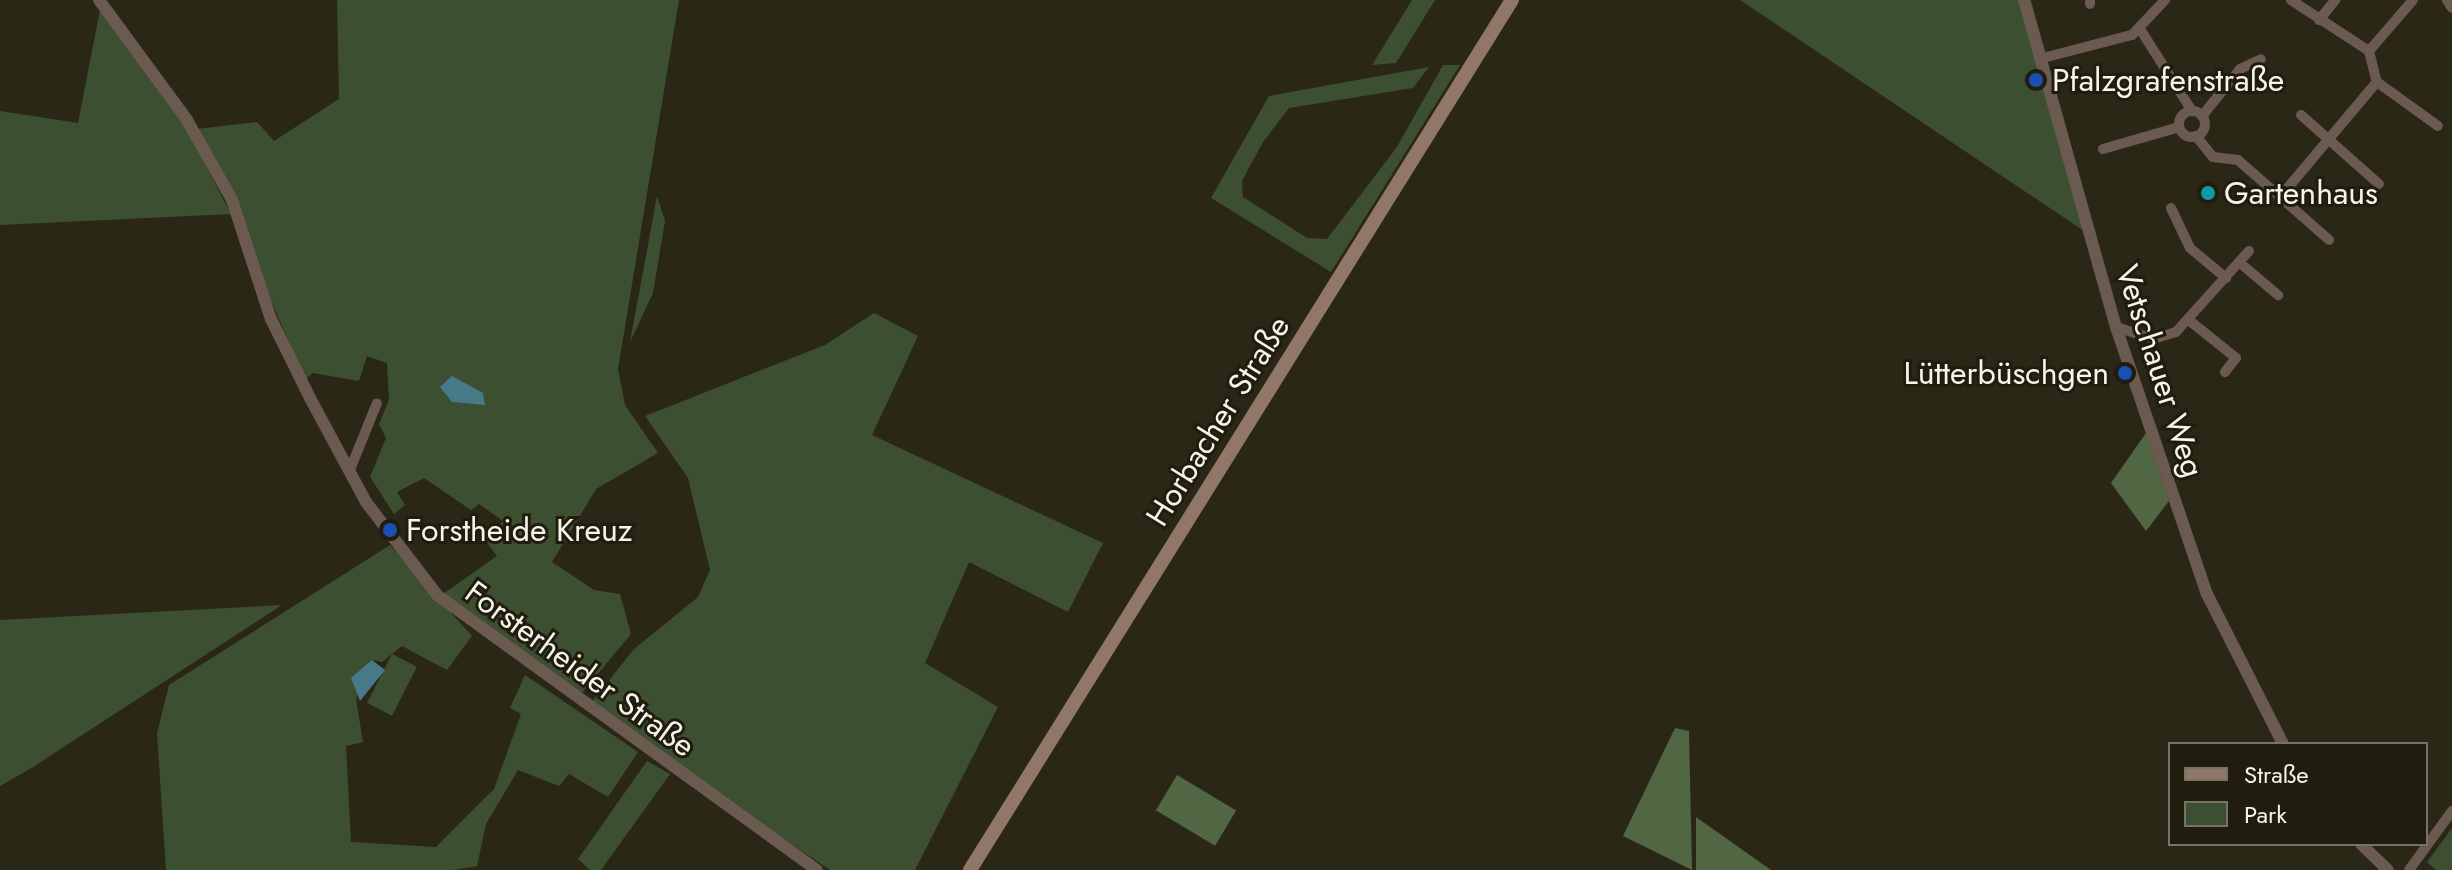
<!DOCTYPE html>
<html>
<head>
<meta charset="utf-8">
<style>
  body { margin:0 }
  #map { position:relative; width:2452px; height:870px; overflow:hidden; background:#2b2717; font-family:Jost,sans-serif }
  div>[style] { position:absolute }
  .green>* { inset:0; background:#3d4f31; transform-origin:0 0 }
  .forest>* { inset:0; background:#516643; transform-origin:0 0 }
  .water>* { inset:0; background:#467a88 }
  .minor>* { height:10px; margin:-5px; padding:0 5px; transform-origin:5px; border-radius:5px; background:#6b5a50 }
  .minor>.ring { margin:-5px; padding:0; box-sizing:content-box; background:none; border:10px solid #6b5a50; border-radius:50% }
  .tertiary>* { height:12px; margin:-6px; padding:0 6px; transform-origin:6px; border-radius:6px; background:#6b5a50 }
  .secondary>* { height:14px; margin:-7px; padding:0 7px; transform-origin:7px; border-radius:7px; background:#917767 }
  .dots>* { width:22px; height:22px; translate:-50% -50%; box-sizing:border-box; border:4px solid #211d0e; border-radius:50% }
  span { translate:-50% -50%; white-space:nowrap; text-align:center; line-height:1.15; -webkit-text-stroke:6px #211d0e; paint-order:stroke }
  .poi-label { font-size:32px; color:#f7f5eb }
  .left { translate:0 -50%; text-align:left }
  .right { translate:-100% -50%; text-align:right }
  .street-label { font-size:32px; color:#f7f5eb }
  .legend { position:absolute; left:2168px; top:742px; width:260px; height:104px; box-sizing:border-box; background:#211d0e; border:2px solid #777366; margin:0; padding:10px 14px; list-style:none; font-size:24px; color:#f7f5eb }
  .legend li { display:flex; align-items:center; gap:16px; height:40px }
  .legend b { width:40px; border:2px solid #777366 }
</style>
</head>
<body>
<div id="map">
  <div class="green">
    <i style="clip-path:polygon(337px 0,679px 0,618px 369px,625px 405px,658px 453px,596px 489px,552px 562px,594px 590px,620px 594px,631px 634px,581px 694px,443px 594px,497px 556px,485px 540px,503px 521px,479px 504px,471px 510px,424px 478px,397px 492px,405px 505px,394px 514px,370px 477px,386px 438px,379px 424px,389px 400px,387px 363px,367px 356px,359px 381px,313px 373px,305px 379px,197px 129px,257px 122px,274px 141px,339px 99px)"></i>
    <i style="clip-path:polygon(1412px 0,1435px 0,1396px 63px,1372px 65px)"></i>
    <i style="clip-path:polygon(1740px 0,2031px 0,2093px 225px,2081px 229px)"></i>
    <i style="clip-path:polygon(100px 10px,188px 131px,231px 214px,0 225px,0 111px,78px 123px)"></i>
    <i style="clip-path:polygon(1443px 65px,1460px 65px,1331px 272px,1211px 198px,1269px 96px,1429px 67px,1413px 88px,1289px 108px,1263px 142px,1242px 181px,1243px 197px,1307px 238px,1327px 239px,1397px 147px)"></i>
    <i style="clip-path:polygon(657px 196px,665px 221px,653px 293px,630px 342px)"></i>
    <i style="clip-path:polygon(874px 313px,918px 336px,872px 435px,1103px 543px,1068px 612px,969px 562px,925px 663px,998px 707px,915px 870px,830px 870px,588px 707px,634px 649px,698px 597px,710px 570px,688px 478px,645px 416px,825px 345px)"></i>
    <i style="clip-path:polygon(390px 545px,472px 636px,447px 670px,402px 646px,382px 662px,372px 660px,356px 699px,363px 742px,346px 746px,351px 842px,436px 847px,494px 789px,521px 714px,510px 708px,525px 675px,638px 752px,608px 797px,569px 774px,559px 786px,518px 770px,486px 824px,477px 866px,454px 870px,166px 870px,157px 733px,169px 685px)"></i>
    <i style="clip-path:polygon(282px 605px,33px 767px,0 786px,0 620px)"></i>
    <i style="left:392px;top:654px;width:28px;height:55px;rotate:27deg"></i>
    <i style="clip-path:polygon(647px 761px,670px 774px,601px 870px,590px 870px,578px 859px)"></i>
    <i style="clip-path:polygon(2452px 828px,2452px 870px,2436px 870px,2427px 862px)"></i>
  </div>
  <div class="forest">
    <i style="clip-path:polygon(2146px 433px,2169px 501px,2146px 531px,2111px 483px)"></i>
    <i style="clip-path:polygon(1675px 728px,1689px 731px,1692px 870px,1623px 836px)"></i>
    <i style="left:1177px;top:775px;width:69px;height:41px;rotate:31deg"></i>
    <i style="clip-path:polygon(1696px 817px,1771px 870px,1696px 870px)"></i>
  </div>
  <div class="water">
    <i style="clip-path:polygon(452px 376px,483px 393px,485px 405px,452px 402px,440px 387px)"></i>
    <i style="clip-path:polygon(372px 660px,385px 670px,360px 701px,351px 678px)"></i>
  </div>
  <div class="minor">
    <i style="left:2090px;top:0;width:4px;rotate:90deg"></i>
    <i style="left:2291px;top:0;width:93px;rotate:33.2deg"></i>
    <i style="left:2369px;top:51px;width:67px;rotate:-49.2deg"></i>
    <i style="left:2447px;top:0;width:9px;rotate:58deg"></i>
    <i style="left:2319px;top:20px;width:26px;rotate:-51deg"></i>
    <i style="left:2140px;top:29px;width:97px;rotate:57.6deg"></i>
    <i style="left:2369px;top:51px;width:32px;rotate:76deg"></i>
    <i style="left:2377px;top:82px;width:75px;rotate:35.8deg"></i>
    <i style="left:2039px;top:59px;width:96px;rotate:-14.5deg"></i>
    <i style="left:2132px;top:35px;width:48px;rotate:-46.7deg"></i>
    <i class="ring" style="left:2179px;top:111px;width:16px;height:16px"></i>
    <i style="left:2301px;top:115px;width:104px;rotate:41.5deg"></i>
    <i style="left:2202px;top:116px;width:60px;rotate:-51deg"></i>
    <i style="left:2240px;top:69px;width:23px;rotate:-25deg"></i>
    <i style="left:2196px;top:136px;width:27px;rotate:51deg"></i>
    <i style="left:2213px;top:157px;width:25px;rotate:7deg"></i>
    <i style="left:2238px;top:160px;width:121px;rotate:41.3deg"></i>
    <i style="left:2103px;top:149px;width:79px;rotate:-16.1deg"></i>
    <i style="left:2280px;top:197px;width:150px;rotate:-49.9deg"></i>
    <i style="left:2171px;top:208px;width:44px;rotate:64.6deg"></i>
    <i style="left:2190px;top:248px;width:47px;rotate:39.8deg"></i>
    <i style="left:2240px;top:263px;width:50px;rotate:40.1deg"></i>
    <i style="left:2190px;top:321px;width:59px;rotate:38.8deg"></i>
    <i style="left:2236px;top:358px;width:18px;rotate:128deg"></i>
    <i style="left:2116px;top:327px;width:39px;rotate:18deg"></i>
    <i style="left:2153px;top:339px;width:24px;rotate:-17deg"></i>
    <i style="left:2176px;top:332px;width:109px;rotate:-48deg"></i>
    <i style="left:349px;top:472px;width:74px;rotate:-67.9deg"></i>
    <i style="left:2409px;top:870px;width:73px;rotate:-53.9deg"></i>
  </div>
  <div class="tertiary">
    <i style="left:99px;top:0;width:149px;rotate:53.7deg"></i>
    <i style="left:187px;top:120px;width:92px;rotate:60.6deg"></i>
    <i style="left:232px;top:200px;width:125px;rotate:71.9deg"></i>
    <i style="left:271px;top:319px;width:88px;rotate:63.7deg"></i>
    <i style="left:310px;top:398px;width:118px;rotate:61.7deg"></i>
    <i style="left:366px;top:502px;width:117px;rotate:52.6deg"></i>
    <i style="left:437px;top:595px;width:469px;rotate:35.9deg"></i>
    <i style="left:2024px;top:0;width:340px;rotate:74.3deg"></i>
    <i style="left:2116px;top:327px;width:282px;rotate:71.2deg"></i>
    <i style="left:2207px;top:594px;width:168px;rotate:63.1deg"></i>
    <i style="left:2361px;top:844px;width:37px;rotate:44deg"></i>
  </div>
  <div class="secondary">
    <i style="left:970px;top:870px;width:1025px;rotate:-58.08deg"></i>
  </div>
  <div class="dots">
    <i style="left:2036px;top:80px;background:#1a4fb4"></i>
    <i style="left:2208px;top:193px;background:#0f9aa8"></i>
    <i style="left:2125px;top:373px;background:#1a4fb4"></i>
    <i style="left:390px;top:530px;background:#1a4fb4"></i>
  </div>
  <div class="poi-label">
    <span class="left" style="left:2052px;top:80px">Pfalzgrafenstraße</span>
    <span class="left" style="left:2224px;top:193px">Gartenhaus</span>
    <span class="right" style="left:2109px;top:373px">Lütterbüschgen</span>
    <span class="left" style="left:406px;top:530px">Forstheide Kreuz</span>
  </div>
  <div class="street-label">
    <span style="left:2160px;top:371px;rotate:72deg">Vetschauer Weg</span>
    <span style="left:1218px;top:421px;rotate:-58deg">Horbacher Straße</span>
    <span style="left:580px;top:669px;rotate:36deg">Forsterheider Straße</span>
  </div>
  <ul class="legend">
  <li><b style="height:10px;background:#917767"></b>Straße</li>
  <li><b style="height:22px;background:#3d4f31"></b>Park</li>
  </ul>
</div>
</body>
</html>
